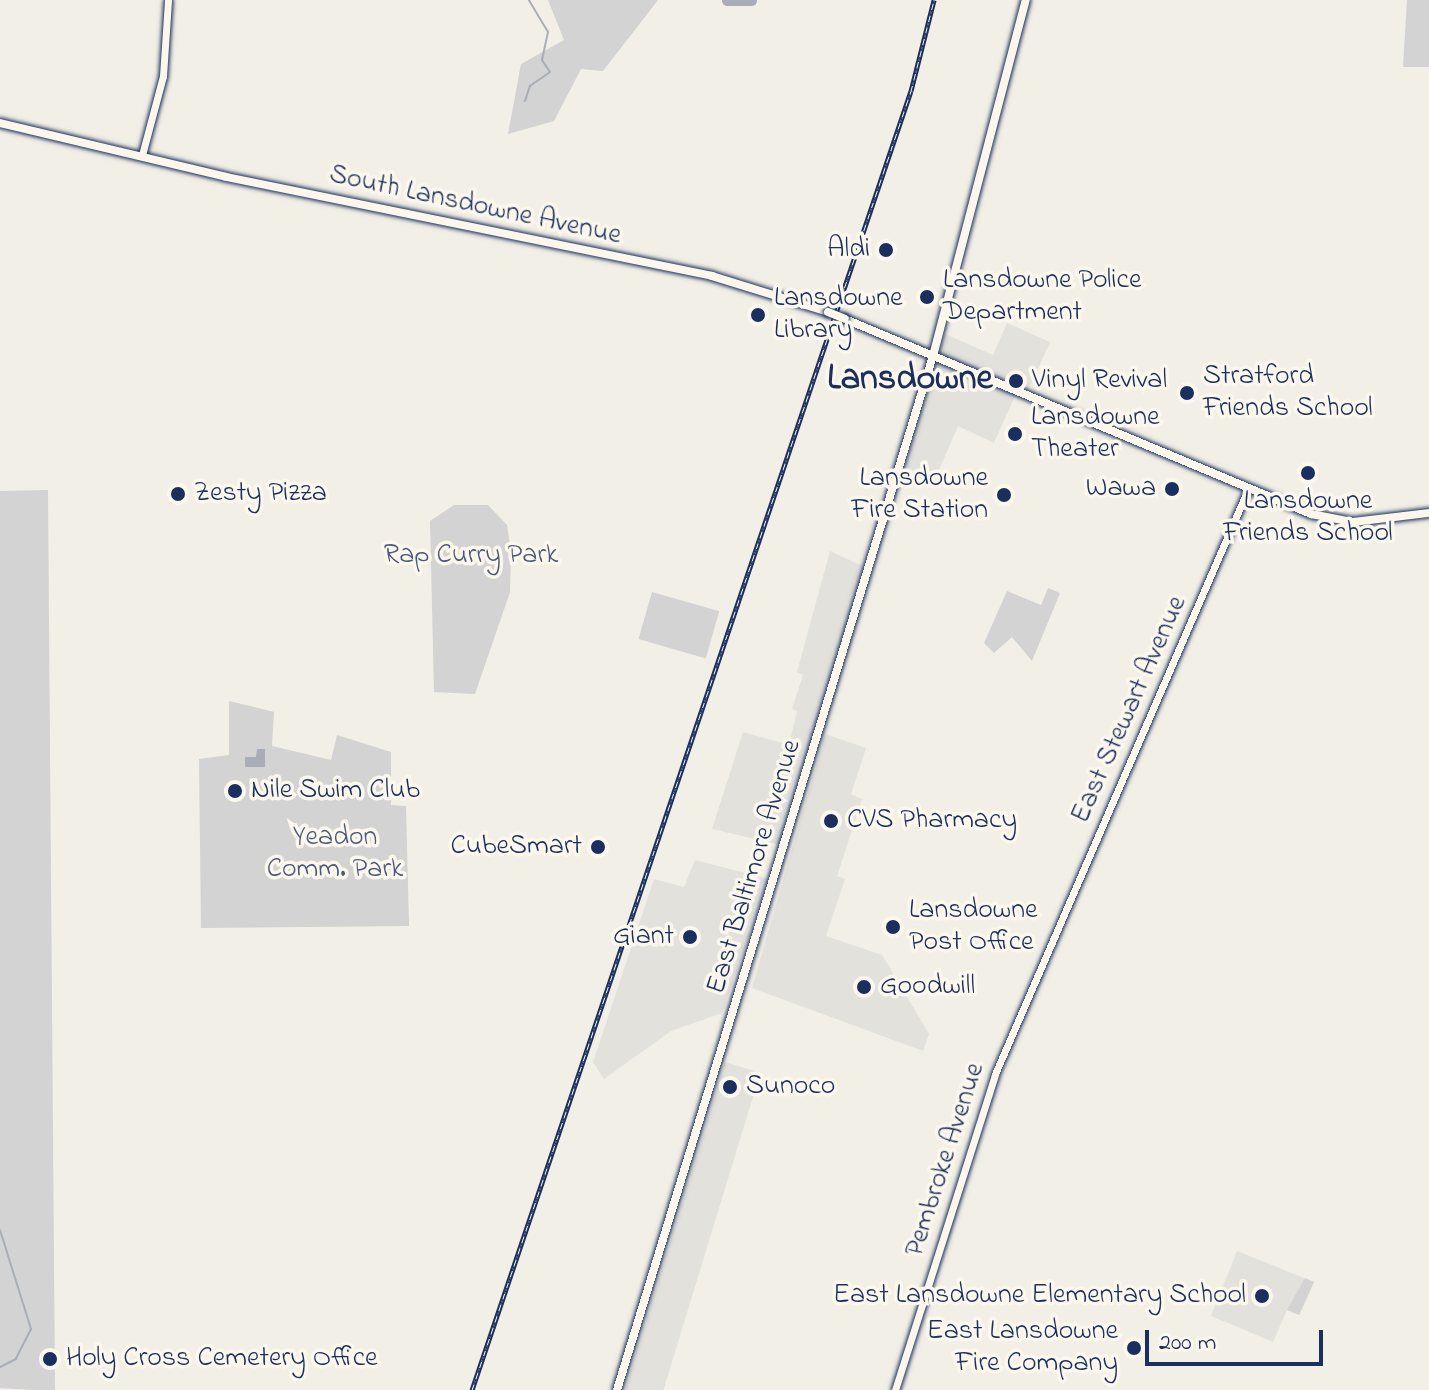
<!DOCTYPE html>
<html>
<head>
<meta charset="utf-8">
<style>
  body { margin:0 }
  #map { position:relative; width:1429px; height:1390px; overflow:hidden; background:#f2efe6; font-family:"Indie Flower",sans-serif }
  div>[style] { position:absolute }
  .built>* { inset:0; background:#e2e1dc; transform-origin:0 0 }
  .green>* { inset:0; background:#d2d3d2; transform-origin:0 0 }
  .water>* { inset:0; background:#a9adb7 }
  .stream>* { height:2px; margin:-1px; padding:0 1px; transform-origin:1px; border-radius:1px; background:#a9adb7 }
  .river>* { height:11px; margin:-5.5px; padding:0 5.5px; transform-origin:5.5px; border-radius:5.5px; background:#a9adb7 }
  .roads { filter:drop-shadow(0 0 2px #1b2f5e) drop-shadow(0 0 2px #1b2f5e) }
  .secondary>* { height:7px; margin:-3.5px; padding:0 3.5px; transform-origin:3.5px; border-radius:3.5px; background:#fbf7ec }
  .primary>* { height:8px; margin:-4px; padding:0 4px; transform-origin:4px; border-radius:4px; background:#fbf7ec }
  .rail>* { height:5px; margin-top:-2.5px; transform-origin:0; background:repeating-linear-gradient(90deg,#fbf7ec 0 6px,#1b2f5e 0 12px); box-sizing:border-box; border-block:2px solid #1b2f5e }
  .bridges { filter:drop-shadow(0 0 2px #1b2f5e) drop-shadow(0 0 2px #1b2f5e) }
  .primary-bridge>* { height:8px; margin:-4px; padding:0 4px; transform-origin:4px; border-radius:4px; background:#fbf7ec }
  .dots>* { width:22px; height:22px; translate:-50% -50%; box-sizing:border-box; border:4px solid #fbf7ec; border-radius:50% }
  span { translate:-50% -50%; white-space:nowrap; text-align:center; line-height:1.15; -webkit-text-stroke:7px #fbf7ec; paint-order:stroke }
  .street-label { font-size:28px; color:#1b2f5e }
  .poi-label { font-size:28px; color:#1b2f5e }
  .right { translate:-100% -50%; text-align:right }
  .left { translate:0 -50%; text-align:left }
  .park-label { font-size:28px; color:#49587b }
  .district-label { font-size:36px; color:#1b2f5e; font-weight:700 }
  .scale { position:absolute; left:1145px; top:1330px; width:178px; height:36px; box-sizing:border-box; border:4px solid #1b2f5e; border-top:0; padding-left:10px; font-size:24px; line-height:28px; white-space:nowrap; color:#1b2f5e; -webkit-text-stroke:6px #fbf7ec; paint-order:stroke }
</style>
</head>
<body>
<div id="map">
  <div class="built">
    <i style="clip-path:polygon(1007px 323px,1050px 342px,1027px 393px,1018px 389px,994px 443px,958px 426px,935px 479px,905px 467px,945px 334px,993px 355px)"></i>
    <i style="clip-path:polygon(830px 551px,865px 567px,781px 845px,712px 829px,743px 732px,789px 745px,797px 711px,792px 709px,803px 675px,797px 672px)"></i>
    <i style="clip-path:polygon(825px 734px,866px 748px,851px 794px,862px 799px,837px 876px,845px 879px,826px 936px,882px 955px,929px 1034px,923px 1051px,752px 988px)"></i>
    <i style="clip-path:polygon(695px 860px,769px 879px,722px 1013px,671px 1031px,604px 1079px,593px 1062px,654px 879px,684px 887px)"></i>
    <i style="left:725px;top:1062px;width:37px;height:343px;rotate:17deg"></i>
    <i style="clip-path:polygon(1237px 1251px,1314px 1282px,1299px 1315px,1287px 1310px,1273px 1342px,1211px 1316px)"></i>
  </div>
  <div class="green">
    <i style="clip-path:polygon(548px 0,658px 0,603px 71px,581px 69px,554px 121px,508px 134px,521px 64px,564px 40px)"></i>
    <i style="clip-path:polygon(1407px 0,1429px 0,1429px 67px,1403px 67px)"></i>
    <i style="clip-path:polygon(48px 490px,55px 1390px,32px 1390px,0 1388px,0 491px)"></i>
    <i style="clip-path:polygon(454px 505px,488px 505px,507px 525px,511px 552px,510px 592px,475px 694px,434px 692px,430px 521px)"></i>
    <i style="clip-path:polygon(1048px 588px,1060px 593px,1032px 661px,1012px 637px,994px 653px,984px 643px,1007px 591px,1041px 605px)"></i>
    <i style="left:652px;top:592px;width:70px;height:49px;rotate:16deg"></i>
    <i style="clip-path:polygon(229px 701px,274px 712px,272px 746px,331px 760px,337px 735px,391px 752px,391px 805px,406px 806px,409px 926px,201px 928px,199px 759px,229px 755px)"></i>
    <i style="clip-path:polygon(1305px 1278px,1314px 1282px,1299px 1315px,1287px 1310px)"></i>
  </div>
  <div class="water">
    <i style="clip-path:polygon(257px 749px,265px 749px,265px 767px,245px 767px,245px 757px,256px 757px)"></i>
  </div>
  <div class="stream">
    <i style="left:525px;top:101px;width:16px;rotate:-72deg"></i>
    <i style="left:530px;top:86px;width:24px;rotate:-35deg"></i>
    <i style="left:550px;top:72px;width:14px;rotate:-124deg"></i>
    <i style="left:542px;top:60px;width:29px;rotate:-78deg"></i>
    <i style="left:548px;top:32px;width:37px;rotate:-121deg"></i>
    <i style="left:0;top:1230px;width:104px;rotate:72.6deg"></i>
    <i style="left:31px;top:1329px;width:34px;rotate:117deg"></i>
    <i style="left:16px;top:1359px;width:18px;rotate:153deg"></i>
  </div>
  <div class="river">
    <i style="left:727px;top:0;width:24px"></i>
  </div>
  <div class="roads">
    <div class="secondary">
      <i style="left:142px;top:155px;width:82px;rotate:-75.1deg"></i>
      <i style="left:163px;top:76px;width:76px;rotate:-86.2deg"></i>
      <i style="left:895px;top:1390px;width:331px;rotate:-72.4deg"></i>
      <i style="left:995px;top:1074px;width:637px;rotate:-66.61deg"></i>
    </div>
    <div class="primary">
      <i style="left:0;top:123px;width:232px;rotate:13.4deg"></i>
      <i style="left:226px;top:177px;width:496px;rotate:11.5deg"></i>
      <i style="left:712px;top:276px;width:121px;rotate:17.2deg"></i>
      <i style="left:845px;top:319px;width:505px;rotate:22.71deg"></i>
      <i style="left:1311px;top:514px;width:43px;rotate:10.8deg"></i>
      <i style="left:1353px;top:522px;width:77px;rotate:-6.8deg"></i>
      <i style="left:617px;top:1390px;width:1081px;rotate:-73.01deg"></i>
      <i style="left:933px;top:356px;width:368px;rotate:-75.4deg"></i>
    </div>
  </div>
  <div class="rail">
    <i style="left:472px;top:1390px;width:1371px;rotate:-71.33deg"></i>
    <i style="left:911px;top:91px;width:94px;rotate:-75.8deg"></i>
  </div>
  <div class="bridges">
    <div class="primary-bridge">
      <i style="left:828px;top:312px;width:18px;rotate:22deg"></i>
    </div>
  </div>
  <div class="dots">
    <i style="left:886px;top:250px;background:#1b2f5e"></i>
    <i style="left:927px;top:297px;background:#1b2f5e"></i>
    <i style="left:758px;top:315px;background:#1b2f5e"></i>
    <i style="left:1016px;top:381px;background:#1b2f5e"></i>
    <i style="left:1187px;top:393px;background:#1b2f5e"></i>
    <i style="left:1015px;top:434px;background:#1b2f5e"></i>
    <i style="left:1308px;top:473px;background:#1b2f5e"></i>
    <i style="left:1172px;top:489px;background:#1b2f5e"></i>
    <i style="left:178px;top:494px;background:#1b2f5e"></i>
    <i style="left:1004px;top:495px;background:#1b2f5e"></i>
    <i style="left:235px;top:791px;background:#1b2f5e"></i>
    <i style="left:831px;top:821px;background:#1b2f5e"></i>
    <i style="left:598px;top:847px;background:#1b2f5e"></i>
    <i style="left:893px;top:927px;background:#1b2f5e"></i>
    <i style="left:690px;top:937px;background:#1b2f5e"></i>
    <i style="left:864px;top:987px;background:#1b2f5e"></i>
    <i style="left:730px;top:1087px;background:#1b2f5e"></i>
    <i style="left:1262px;top:1296px;background:#1b2f5e"></i>
    <i style="left:1134px;top:1348px;background:#1b2f5e"></i>
    <i style="left:50px;top:1359px;background:#1b2f5e"></i>
  </div>
  <div class="street-label">
    <span style="left:475px;top:206px;rotate:12deg">South Lansdowne Avenue</span>
    <span style="left:1130px;top:710px;rotate:-66deg">East Stewart Avenue</span>
    <span style="left:755px;top:867px;rotate:-73deg">East Baltimore Avenue</span>
    <span style="left:946px;top:1160px;rotate:-72deg">Pembroke Avenue</span>
  </div>
  <div class="poi-label">
    <span class="right" style="left:870px;top:250px">Aldi</span>
    <span class="left" style="left:943px;top:297px">Lansdowne Police<br>Department</span>
    <span class="left" style="left:774px;top:315px">Lansdowne<br>Library</span>
    <span class="left" style="left:1203px;top:393px">Stratford<br>Friends School</span>
    <span class="left" style="left:1032px;top:381px">Vinyl Revival</span>
    <span class="left" style="left:1031px;top:434px">Lansdowne<br>Theater</span>
    <span class="right" style="left:988px;top:495px">Lansdowne<br>Fire Station</span>
    <span class="right" style="left:1156px;top:489px">Wawa</span>
    <span class="left" style="left:194px;top:494px">Zesty Pizza</span>
    <span style="left:1308px;top:518px">Lansdowne<br>Friends School</span>
    <span class="left" style="left:251px;top:791px">Nile Swim Club</span>
    <span class="left" style="left:847px;top:821px">CVS Pharmacy</span>
    <span class="right" style="left:582px;top:847px">CubeSmart</span>
    <span class="left" style="left:909px;top:927px">Lansdowne<br>Post Office</span>
    <span class="right" style="left:674px;top:937px">Giant</span>
    <span class="left" style="left:880px;top:987px">Goodwill</span>
    <span class="left" style="left:746px;top:1087px">Sunoco</span>
    <span class="right" style="left:1246px;top:1296px">East Lansdowne Elementary School</span>
    <span class="right" style="left:1118px;top:1348px">East Lansdowne<br>Fire Company</span>
    <span class="left" style="left:66px;top:1359px">Holy Cross Cemetery Office</span>
  </div>
  <div class="park-label">
    <span style="left:471px;top:556px">Rap Curry Park</span>
    <span style="left:335px;top:854px">Yeadon<br>Comm. Park</span>
  </div>
  <div class="district-label">
    <span style="left:910px;top:380px">Lansdowne</span>
  </div>
  <div class="scale">200 m</div>
</div>
</body>
</html>
